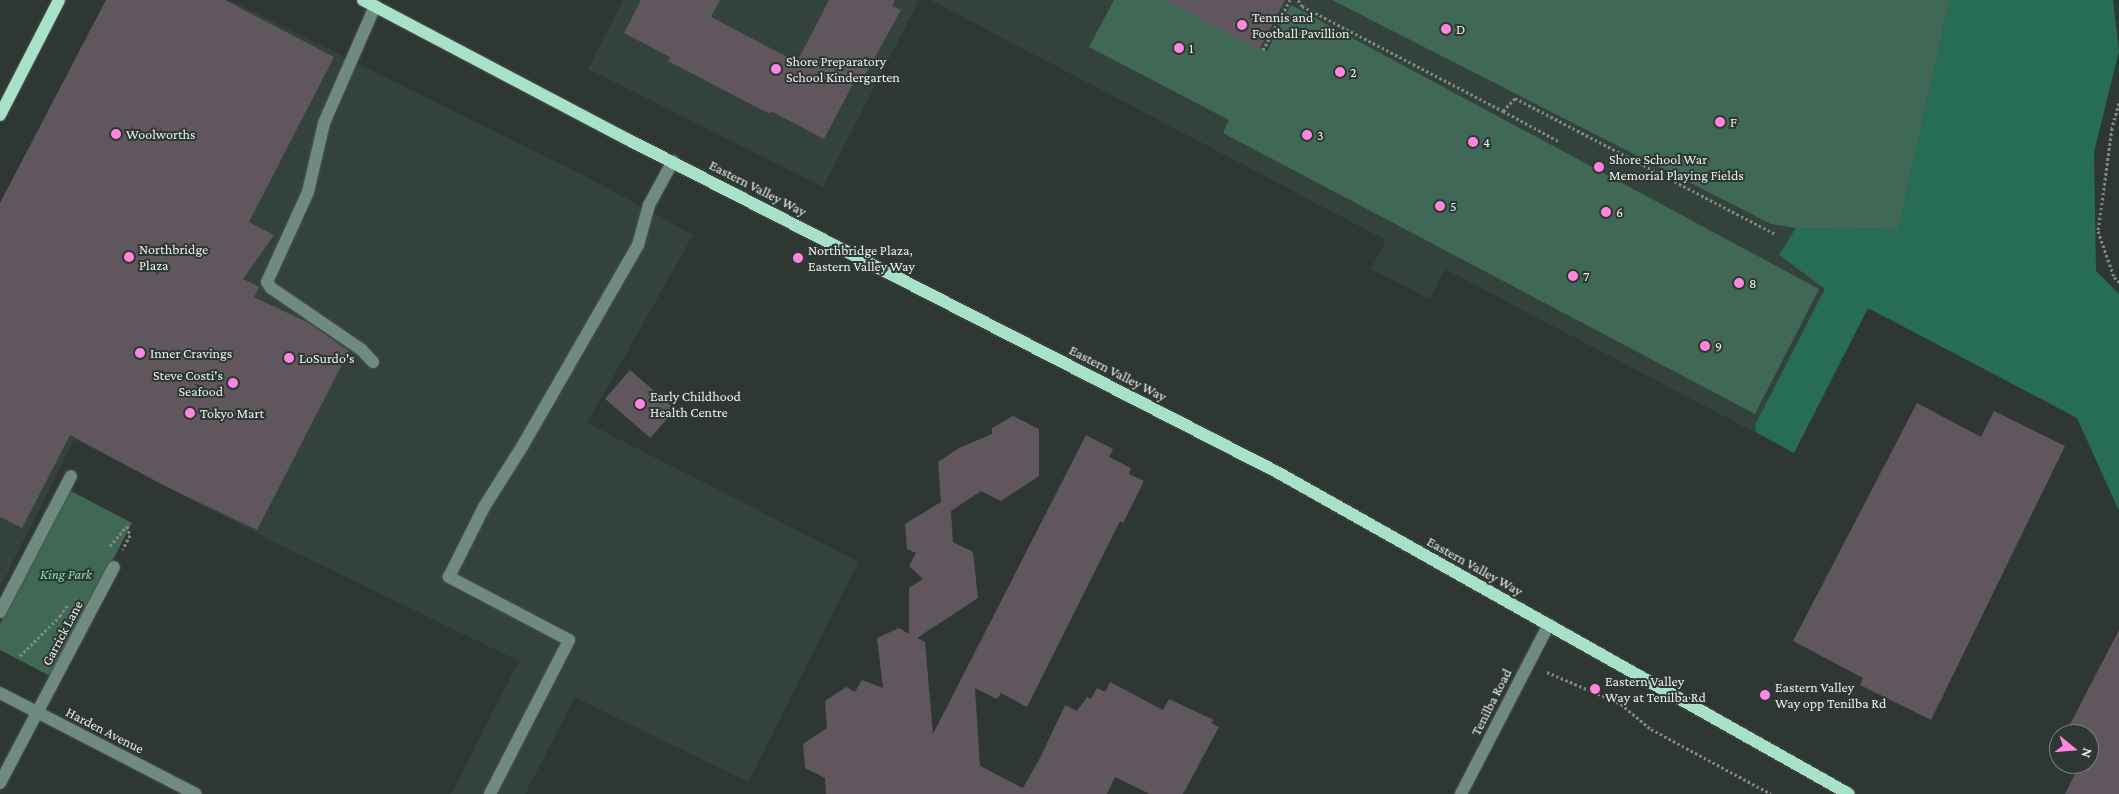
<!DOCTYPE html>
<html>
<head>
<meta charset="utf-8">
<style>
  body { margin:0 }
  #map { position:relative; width:2119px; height:794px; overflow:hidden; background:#2f3733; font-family:"Crimson Pro",serif }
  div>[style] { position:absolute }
  .built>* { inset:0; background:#33433c }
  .green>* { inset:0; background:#3f6857 }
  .forest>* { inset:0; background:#276d55 }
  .building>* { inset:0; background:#5f575d; transform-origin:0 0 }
  .path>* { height:3px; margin-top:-1.5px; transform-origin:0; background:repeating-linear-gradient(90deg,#818884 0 2.5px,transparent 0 5px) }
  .roads { filter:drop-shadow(0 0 1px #4d5451) drop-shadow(0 0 1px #4d5451) }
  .minor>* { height:12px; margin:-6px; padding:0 6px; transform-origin:6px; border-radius:6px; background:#6f8b7f }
  .major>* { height:12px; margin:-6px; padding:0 6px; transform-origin:6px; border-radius:6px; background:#a7e1c9 }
  .dots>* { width:14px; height:14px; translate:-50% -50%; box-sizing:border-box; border:2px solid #2f3733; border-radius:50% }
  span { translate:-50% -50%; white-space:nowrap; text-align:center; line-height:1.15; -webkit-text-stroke:4px #2f3733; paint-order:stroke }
  .poi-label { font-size:14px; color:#e9efec }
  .left { translate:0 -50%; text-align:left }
  .right { translate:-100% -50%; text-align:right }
  .street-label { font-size:14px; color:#e9efec }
  .park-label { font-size:14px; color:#7fe4bd; font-style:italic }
  .north { position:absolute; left:2049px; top:724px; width:50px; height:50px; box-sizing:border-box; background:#2f3733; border:1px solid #79817d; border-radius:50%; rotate:107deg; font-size:14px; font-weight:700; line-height:20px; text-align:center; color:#e9efec }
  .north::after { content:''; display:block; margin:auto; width:18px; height:22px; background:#fe86e1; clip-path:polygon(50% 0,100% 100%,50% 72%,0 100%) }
</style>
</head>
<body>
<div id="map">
  <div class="built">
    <i style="clip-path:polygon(106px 0,229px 0,587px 177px,693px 235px,587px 423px,859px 562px,748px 782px,575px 697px,525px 794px,451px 794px,519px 661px,268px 539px,74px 439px,0 588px,0 203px)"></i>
    <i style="clip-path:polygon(623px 0,919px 0,823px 187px,588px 69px)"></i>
    <i style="clip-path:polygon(931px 0,2009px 0,1868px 308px,1794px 453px,1445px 269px,1430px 299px,1371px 269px,1386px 240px)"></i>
  </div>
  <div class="green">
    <i style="clip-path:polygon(1114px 0,1165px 0,1267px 51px,1291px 5px,1819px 289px,1755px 414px,1223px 133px,1229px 120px,1089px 47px)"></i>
    <i style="clip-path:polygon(1332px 0,1950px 0,1898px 230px,1796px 228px,1771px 224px)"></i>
    <i style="clip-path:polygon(69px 490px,132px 523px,52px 677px,0 650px,0 624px)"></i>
  </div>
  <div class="forest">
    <i style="clip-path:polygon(1950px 0,2113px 0,2119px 51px,2094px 152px,2096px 271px,2119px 294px,2119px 511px,2077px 418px,1868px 308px,1794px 453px,1756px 432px,1755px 425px,1825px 289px,1779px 255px,1796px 228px,1898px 230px)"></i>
  </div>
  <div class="building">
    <i style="clip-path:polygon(106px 0,225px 0,334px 57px,249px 222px,274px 235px,243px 279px,259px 287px,254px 297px,309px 323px,349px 351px,257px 530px,167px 487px,70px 435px,22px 528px,0 517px,0 203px)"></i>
    <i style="clip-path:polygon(641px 0,720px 0,711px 17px,797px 62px,829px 0,895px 0,892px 6px,901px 10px,863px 79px,857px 76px,824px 139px,771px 111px,770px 114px,668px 61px,670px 57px,624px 33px)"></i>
    <i style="clip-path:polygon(1165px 0,1285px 0,1259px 50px)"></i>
    <i style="left:630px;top:370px;width:60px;height:38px;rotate:41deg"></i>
    <i style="clip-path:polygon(1917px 403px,1981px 437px,1994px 411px,2065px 446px,1931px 720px,1860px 685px,1863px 678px,1793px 641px)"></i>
    <i style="clip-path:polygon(1013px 416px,1039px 429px,1039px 476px,1001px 501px,981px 491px,951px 511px,953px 542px,973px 552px,978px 598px,917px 638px,925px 642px,933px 734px,1086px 435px,1113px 449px,1109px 457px,1131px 468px,1129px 474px,1144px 481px,1123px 523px,1120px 521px,1027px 707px,1001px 693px,997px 699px,975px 688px,980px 766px,1023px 788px,1041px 756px,1065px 705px,1077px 711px,1087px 697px,1091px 699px,1097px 688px,1105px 692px,1110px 682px,1163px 710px,1169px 699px,1214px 720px,1211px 723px,1219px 727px,1183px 794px,1150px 794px,1115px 777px,1107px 794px,826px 794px,825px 778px,805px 768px,803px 744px,827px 728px,825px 701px,846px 687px,855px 692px,862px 680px,883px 688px,877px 638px,899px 628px,909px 634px,909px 588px,923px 579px,909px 566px,916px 553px,907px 549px,905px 524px,941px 502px,938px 462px,959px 448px,992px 434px,992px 428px)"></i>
    <i style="clip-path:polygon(2119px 630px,2119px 794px,2065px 794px,2080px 764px,2089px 764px,2089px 734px,2065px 734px)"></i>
  </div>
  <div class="path">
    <i style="left:1298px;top:0;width:7px;rotate:56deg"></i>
    <i style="left:1302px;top:6px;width:227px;rotate:27.6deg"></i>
    <i style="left:1503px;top:111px;width:18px;rotate:-47deg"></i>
    <i style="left:1515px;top:98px;width:293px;rotate:27.6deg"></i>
    <i style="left:1263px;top:50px;width:57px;rotate:-61.6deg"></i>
    <i style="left:2119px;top:103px;width:26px;rotate:106deg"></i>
    <i style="left:2112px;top:128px;width:104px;rotate:97.7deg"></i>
    <i style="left:2098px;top:231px;width:49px;rotate:70.8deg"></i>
    <i style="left:2114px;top:277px;width:7px;rotate:45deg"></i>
    <i style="left:1503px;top:111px;width:65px;rotate:28.5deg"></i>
    <i style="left:110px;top:546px;width:26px;rotate:-50deg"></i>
    <i style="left:127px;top:526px;width:9px;rotate:72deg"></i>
    <i style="left:130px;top:535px;width:16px;rotate:117deg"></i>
    <i style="left:20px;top:656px;width:57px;rotate:-45deg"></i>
    <i style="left:60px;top:616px;width:14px;rotate:-56deg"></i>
    <i style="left:1547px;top:672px;width:81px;rotate:23.4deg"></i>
    <i style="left:1621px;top:704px;width:39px;rotate:40deg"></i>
    <i style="left:1651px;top:729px;width:136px;rotate:28.4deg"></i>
  </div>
  <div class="roads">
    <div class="minor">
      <i style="left:373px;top:362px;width:16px;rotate:-133deg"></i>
      <i style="left:362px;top:350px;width:110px;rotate:-145.7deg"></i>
      <i style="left:271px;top:288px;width:7px;rotate:-124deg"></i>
      <i style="left:267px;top:282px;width:99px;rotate:-65.5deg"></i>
      <i style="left:308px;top:192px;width:71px;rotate:-76.9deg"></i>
      <i style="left:324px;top:123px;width:128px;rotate:-66.4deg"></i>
      <i style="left:0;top:612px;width:153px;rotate:-62.4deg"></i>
      <i style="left:0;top:693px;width:220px;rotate:27.3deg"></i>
      <i style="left:0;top:783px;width:244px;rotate:-62.2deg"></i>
      <i style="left:490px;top:794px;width:173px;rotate:-62.8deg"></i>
      <i style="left:569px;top:640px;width:136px;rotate:-152.3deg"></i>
      <i style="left:449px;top:577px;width:78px;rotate:-63.4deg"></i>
      <i style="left:484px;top:507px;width:73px;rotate:-57.8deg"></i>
      <i style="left:523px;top:445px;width:231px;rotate:-60.1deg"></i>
      <i style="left:638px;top:245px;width:41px;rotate:-74.6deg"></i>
      <i style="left:649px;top:205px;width:50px;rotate:-61.4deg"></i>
      <i style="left:1461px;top:794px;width:191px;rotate:-62.6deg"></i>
    </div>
    <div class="major">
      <i style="left:363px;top:0;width:298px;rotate:27.8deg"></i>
      <i style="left:627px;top:139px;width:730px;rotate:27.13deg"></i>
      <i style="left:1277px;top:472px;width:656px;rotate:29.38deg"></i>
      <i style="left:0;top:115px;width:129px;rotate:-62.8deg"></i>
    </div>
  </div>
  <div class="dots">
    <i style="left:1242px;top:25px;background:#fe86e1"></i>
    <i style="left:1446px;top:29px;background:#fe86e1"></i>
    <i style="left:1179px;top:48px;background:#fe86e1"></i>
    <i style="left:776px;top:69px;background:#fe86e1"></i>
    <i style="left:1340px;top:72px;background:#fe86e1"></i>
    <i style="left:1720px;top:122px;background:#fe86e1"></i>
    <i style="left:116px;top:134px;background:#fe86e1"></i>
    <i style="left:1307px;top:135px;background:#fe86e1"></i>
    <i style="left:1473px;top:142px;background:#fe86e1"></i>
    <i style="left:1599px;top:167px;background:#fe86e1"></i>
    <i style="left:1440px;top:206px;background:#fe86e1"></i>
    <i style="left:1606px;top:212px;background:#fe86e1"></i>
    <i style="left:129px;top:257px;background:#fe86e1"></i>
    <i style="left:798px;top:258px;background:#fe86e1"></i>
    <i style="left:1573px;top:276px;background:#fe86e1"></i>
    <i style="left:1739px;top:283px;background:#fe86e1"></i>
    <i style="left:1705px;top:346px;background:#fe86e1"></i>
    <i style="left:140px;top:353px;background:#fe86e1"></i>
    <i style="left:289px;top:358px;background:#fe86e1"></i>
    <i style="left:233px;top:383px;background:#fe86e1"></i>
    <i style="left:640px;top:404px;background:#fe86e1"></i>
    <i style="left:190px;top:413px;background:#fe86e1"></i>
    <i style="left:1595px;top:689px;background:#fe86e1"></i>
    <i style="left:1765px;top:695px;background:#fe86e1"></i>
  </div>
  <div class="poi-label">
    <span class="left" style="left:1252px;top:25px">Tennis and<br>Football Pavillion</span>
    <span class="left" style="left:1456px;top:29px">D</span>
    <span class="left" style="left:1189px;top:48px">1</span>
    <span class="left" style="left:786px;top:69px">Shore Preparatory<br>School Kindergarten</span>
    <span class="left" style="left:1350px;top:72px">2</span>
    <span class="left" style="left:1730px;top:122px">F</span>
    <span class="left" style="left:126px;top:134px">Woolworths</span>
    <span class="left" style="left:1317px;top:135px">3</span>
    <span class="left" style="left:1483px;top:142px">4</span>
    <span class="left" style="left:1609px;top:167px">Shore School War<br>Memorial Playing Fields</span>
    <span class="left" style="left:1450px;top:206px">5</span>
    <span class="left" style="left:1616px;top:212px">6</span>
    <span class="left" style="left:139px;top:257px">Northbridge<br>Plaza</span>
    <span class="left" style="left:808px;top:258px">Northbridge Plaza,<br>Eastern Valley Way</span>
    <span class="left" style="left:1583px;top:276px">7</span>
    <span class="left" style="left:1749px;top:283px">8</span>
    <span class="left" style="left:1715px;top:346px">9</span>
    <span class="left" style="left:150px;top:353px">Inner Cravings</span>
    <span class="left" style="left:299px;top:358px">LoSurdo's</span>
    <span class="right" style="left:223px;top:383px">Steve Costi's<br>Seafood</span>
    <span class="left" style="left:650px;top:404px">Early Childhood<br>Health Centre</span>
    <span class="left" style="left:200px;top:413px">Tokyo Mart</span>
    <span class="left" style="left:1605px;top:689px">Eastern Valley<br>Way at Tenilba Rd</span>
    <span class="left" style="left:1775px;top:695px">Eastern Valley<br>Way opp Tenilba Rd</span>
  </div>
  <div class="street-label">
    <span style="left:758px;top:188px;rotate:27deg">Eastern Valley Way</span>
    <span style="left:1118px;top:373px;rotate:27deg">Eastern Valley Way</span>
    <span style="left:1475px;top:566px;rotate:29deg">Eastern Valley Way</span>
    <span style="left:62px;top:633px;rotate:-62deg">Garrick Lane</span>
    <span style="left:1491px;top:702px;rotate:-63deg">Tenilba Road</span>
    <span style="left:105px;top:730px;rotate:27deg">Harden Avenue</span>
  </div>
  <div class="park-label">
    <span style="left:66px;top:574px">King Park</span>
  </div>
  <div class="north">N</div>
</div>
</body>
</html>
